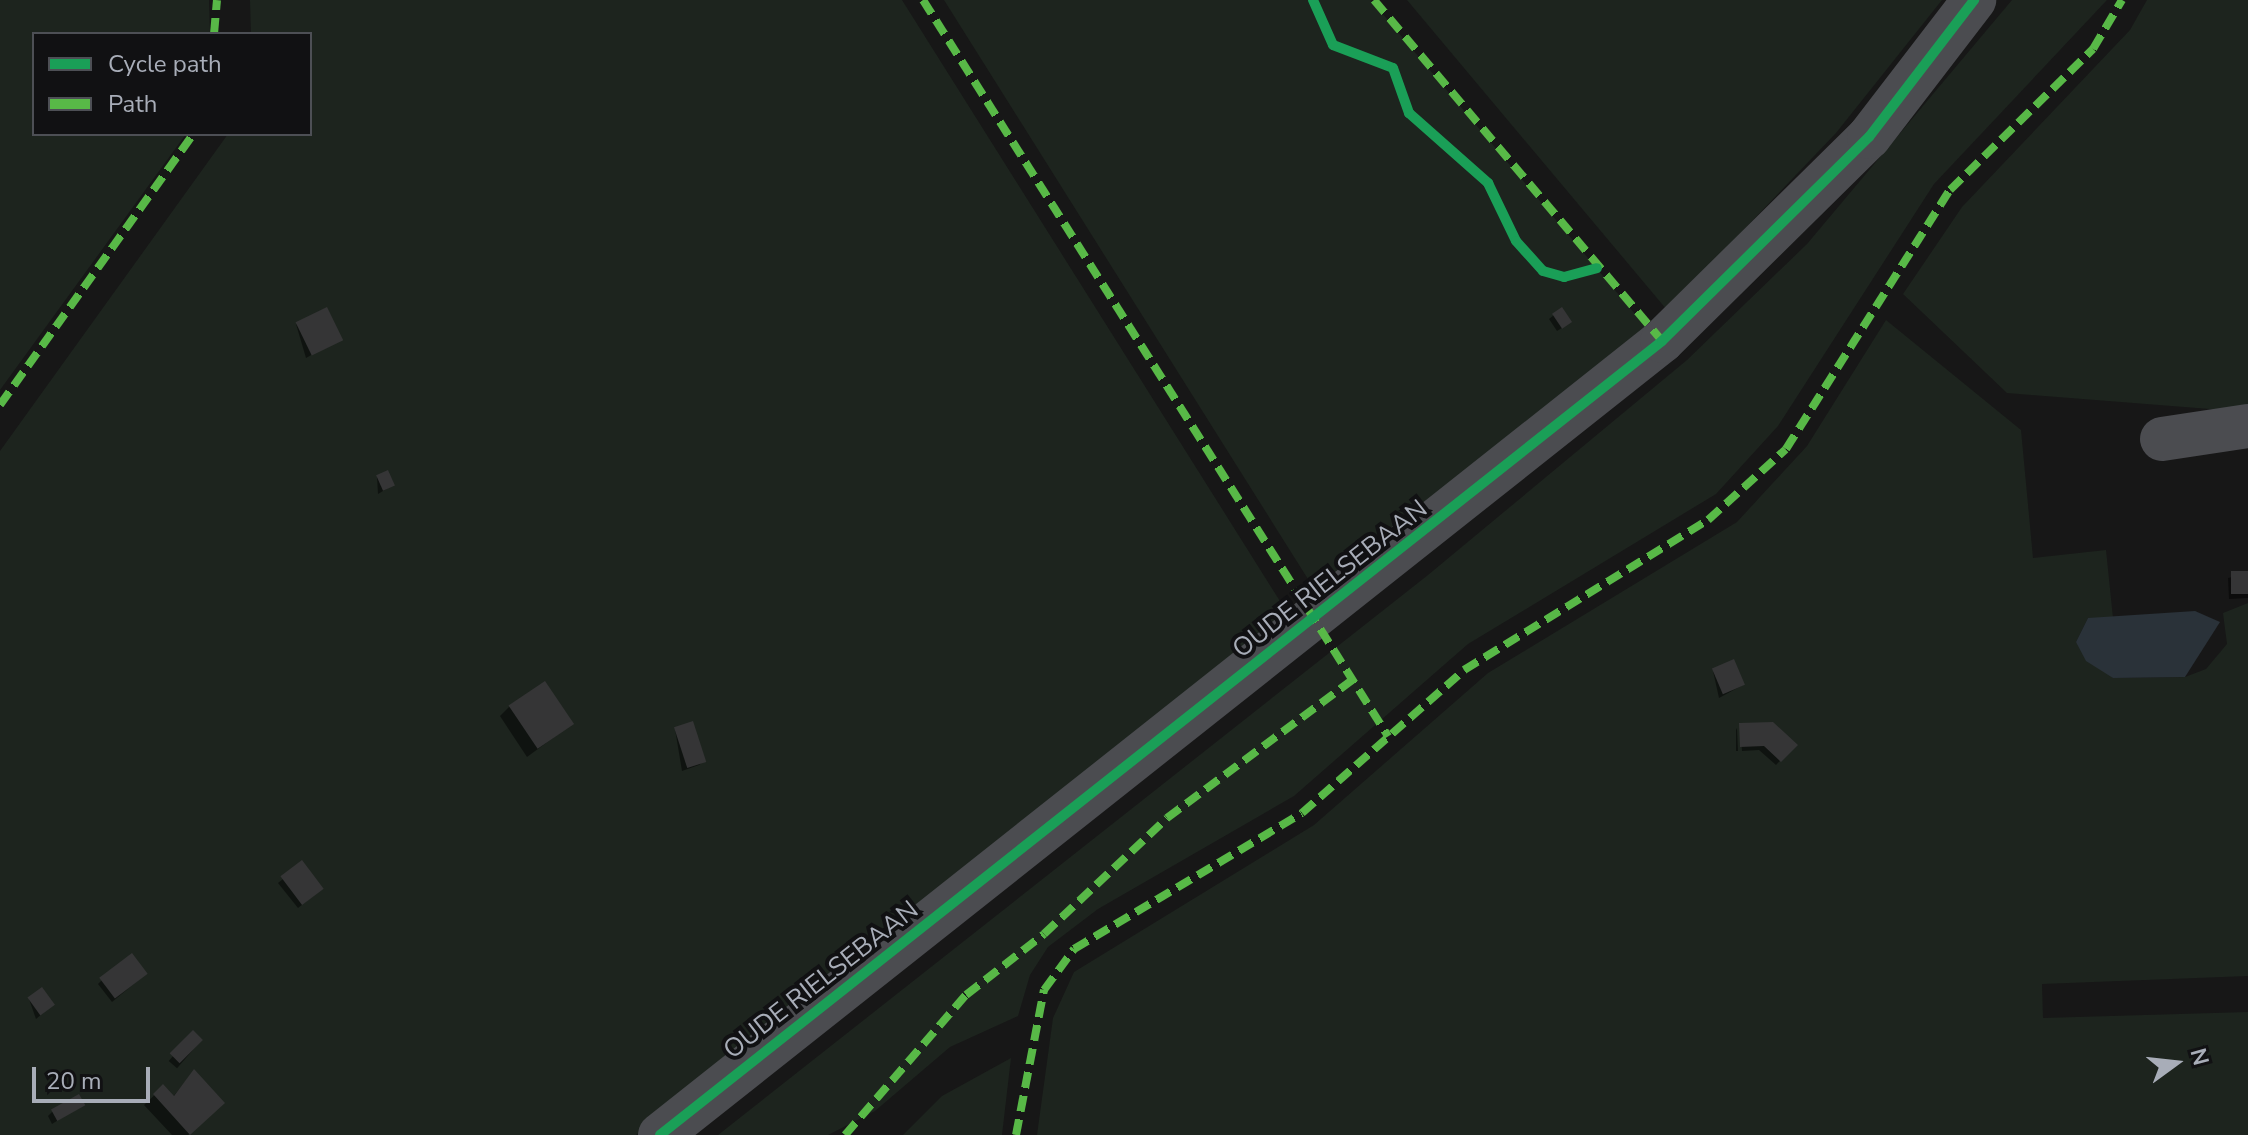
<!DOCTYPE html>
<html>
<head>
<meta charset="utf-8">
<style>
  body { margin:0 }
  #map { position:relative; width:2248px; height:1135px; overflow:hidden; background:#171717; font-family:"Nunito Sans",sans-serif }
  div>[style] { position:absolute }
  .green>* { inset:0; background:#1d241e }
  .water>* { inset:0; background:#2a3239 }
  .shadow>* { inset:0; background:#0007; transform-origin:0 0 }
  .building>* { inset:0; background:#353536; transform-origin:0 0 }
  .minor>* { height:44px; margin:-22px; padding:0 22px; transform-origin:22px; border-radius:22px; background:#4b4c50 }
  .quiet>* { height:8px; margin-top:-4px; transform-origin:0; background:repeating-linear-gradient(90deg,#58b947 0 16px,transparent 0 24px) }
  .cycleway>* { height:10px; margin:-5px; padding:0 5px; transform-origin:5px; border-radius:5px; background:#1a9f57 }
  span { translate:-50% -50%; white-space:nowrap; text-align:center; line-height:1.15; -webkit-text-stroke:8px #111113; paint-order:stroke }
  .street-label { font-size:26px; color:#a8adb8 }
  .legend { position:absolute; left:32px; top:32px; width:280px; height:104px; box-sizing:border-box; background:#111113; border:2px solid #4d4f55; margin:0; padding:10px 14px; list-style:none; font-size:24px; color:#a8adb8 }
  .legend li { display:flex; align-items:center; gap:16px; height:40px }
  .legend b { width:40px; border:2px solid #4d4f55 }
  .north { position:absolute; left:2136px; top:1023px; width:80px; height:80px; -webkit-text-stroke:6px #111113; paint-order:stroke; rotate:75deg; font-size:22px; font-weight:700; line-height:32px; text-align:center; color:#a8adb8 }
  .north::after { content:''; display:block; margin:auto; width:28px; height:36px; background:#a8adb8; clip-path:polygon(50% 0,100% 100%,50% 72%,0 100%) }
  .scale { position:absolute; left:32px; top:1067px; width:118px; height:36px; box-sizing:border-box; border:4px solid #a8adb8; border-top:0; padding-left:10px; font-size:24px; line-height:28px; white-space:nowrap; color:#a8adb8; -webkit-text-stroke:6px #111113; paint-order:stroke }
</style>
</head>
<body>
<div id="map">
  <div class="green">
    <i style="clip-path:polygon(0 0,209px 0,210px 34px,34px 34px,34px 134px,186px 134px,0 390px)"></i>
    <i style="clip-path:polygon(250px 0,902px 0,1290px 617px,636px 1135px,0 1135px,0 451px,228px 134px,310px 134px,310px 34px,251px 34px)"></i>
    <i style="clip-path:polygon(944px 0,1371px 0,1646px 327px,1318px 595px)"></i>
    <i style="clip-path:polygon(1407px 0,1942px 0,1836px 133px,1667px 310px)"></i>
    <i style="clip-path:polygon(2012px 0,2107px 0,1934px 184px,1778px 426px,1716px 494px,1468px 644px,1294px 796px,1098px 909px,1048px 947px,1030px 975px,1018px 1016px,950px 1047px,875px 1111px,828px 1135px,718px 1135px,1428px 575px,1687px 360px,1807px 244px)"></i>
    <i style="clip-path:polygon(2147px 0,2248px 0,2248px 412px,2007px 393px,1903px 294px,1962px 207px,2130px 30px)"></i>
    <i style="clip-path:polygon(1886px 320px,2021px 430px,2033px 558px,2106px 550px,2113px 618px,2088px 618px,2076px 642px,2113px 678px,2185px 677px,2206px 669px,2227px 644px,2223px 613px,2248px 603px,2248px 976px,2042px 984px,2043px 1018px,2248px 1012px,2248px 1135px,1037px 1135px,1053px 1018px,1074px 972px,1314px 825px,1488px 673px,1737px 522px,1807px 446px)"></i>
    <i style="clip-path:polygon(1011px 1058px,1002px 1135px,903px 1135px,942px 1096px)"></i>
  </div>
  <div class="water">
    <i style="clip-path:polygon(2195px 611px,2220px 622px,2185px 677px,2113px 678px,2086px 661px,2076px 642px,2088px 618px)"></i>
  </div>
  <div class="shadow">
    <i style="clip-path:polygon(1554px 315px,1565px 326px,1557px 331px,1549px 319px)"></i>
    <i style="clip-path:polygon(296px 324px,340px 339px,306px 358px)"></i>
    <i style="clip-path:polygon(377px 477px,393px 485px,378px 494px)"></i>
    <i style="clip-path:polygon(2248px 573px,2248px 598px,2229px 599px,2228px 578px)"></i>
    <i style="clip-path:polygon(1713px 671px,1743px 685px,1719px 698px)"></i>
    <i style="clip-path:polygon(509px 707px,572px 724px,527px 757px,500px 716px)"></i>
    <i style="clip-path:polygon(1740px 725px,1795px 745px,1776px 765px,1759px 750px,1742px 751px)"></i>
    <i style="clip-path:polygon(1737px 728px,1738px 751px,1736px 751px,1736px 730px)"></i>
    <i style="clip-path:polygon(675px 729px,704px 761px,699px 765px,682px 771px)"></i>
    <i style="clip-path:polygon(283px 879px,317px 893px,298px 908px,278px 883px)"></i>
    <i style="clip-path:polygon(141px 978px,112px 1002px,98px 984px,102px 980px)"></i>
    <i style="clip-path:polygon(29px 999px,48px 1009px,36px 1019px)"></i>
    <i style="left:193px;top:1033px;width:11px;height:37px;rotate:41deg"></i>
    <i style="clip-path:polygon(185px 1082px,213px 1113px,188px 1135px,172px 1135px,144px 1105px,163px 1087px,172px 1098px)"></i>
    <i style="clip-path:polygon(82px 1105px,52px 1124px,48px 1116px,52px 1112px)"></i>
  </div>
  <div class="building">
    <i style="left:327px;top:307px;width:37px;height:35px;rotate:64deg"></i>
    <i style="left:1562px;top:307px;width:18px;height:12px;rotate:56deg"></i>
    <i style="left:388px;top:470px;width:17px;height:13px;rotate:66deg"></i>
    <i style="left:2248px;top:571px;width:23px;height:17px;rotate:90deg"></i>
    <i style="left:1734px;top:659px;width:28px;height:24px;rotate:67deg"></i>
    <i style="left:545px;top:681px;width:52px;height:44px;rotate:56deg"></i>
    <i style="left:693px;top:721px;width:43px;height:20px;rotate:72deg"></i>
    <i style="clip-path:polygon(1773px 722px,1798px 745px,1781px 762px,1764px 746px,1740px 747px,1739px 723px)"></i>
    <i style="left:302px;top:860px;width:36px;height:27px;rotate:53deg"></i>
    <i style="left:132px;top:953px;width:26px;height:41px;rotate:53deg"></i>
    <i style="left:42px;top:987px;width:22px;height:18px;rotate:54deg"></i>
    <i style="left:193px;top:1030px;width:14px;height:33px;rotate:45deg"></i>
    <i style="clip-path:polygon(194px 1069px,225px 1103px,190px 1135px,153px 1094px,163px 1084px,174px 1096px)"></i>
    <i style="left:79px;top:1094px;width:13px;height:32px;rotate:61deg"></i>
  </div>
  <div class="minor">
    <i style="left:2162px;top:439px;width:87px;rotate:-8.6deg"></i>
    <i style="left:660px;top:1135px;width:1278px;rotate:-38.39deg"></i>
    <i style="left:1662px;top:341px;width:291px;rotate:-44.6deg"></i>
    <i style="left:1869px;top:137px;width:173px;rotate:-52.5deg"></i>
  </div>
  <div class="quiet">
    <i style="left:923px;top:0;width:871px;rotate:57.72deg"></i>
    <i style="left:1374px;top:0;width:446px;rotate:49.8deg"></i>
    <i style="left:214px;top:34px;width:34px;rotate:-85deg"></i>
    <i style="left:0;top:405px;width:333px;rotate:-54.5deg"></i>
    <i style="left:845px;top:1135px;width:185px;rotate:-49.2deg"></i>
    <i style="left:966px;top:995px;width:99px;rotate:-38deg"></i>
    <i style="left:1044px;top:934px;width:169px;rotate:-43.3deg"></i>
    <i style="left:1167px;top:818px;width:231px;rotate:-36.7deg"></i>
    <i style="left:1016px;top:1135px;width:148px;rotate:-79.1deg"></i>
    <i style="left:1044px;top:990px;width:51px;rotate:-53.8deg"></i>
    <i style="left:1074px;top:949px;width:265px;rotate:-30.8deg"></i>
    <i style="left:1302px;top:813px;width:216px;rotate:-41.4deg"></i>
    <i style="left:1464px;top:670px;width:286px;rotate:-31.6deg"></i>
    <i style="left:1708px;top:520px;width:105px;rotate:-42.3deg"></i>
    <i style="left:1786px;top:449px;width:307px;rotate:-57.7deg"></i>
    <i style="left:1950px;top:190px;width:201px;rotate:-44.6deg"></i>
    <i style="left:2093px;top:49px;width:57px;rotate:-59.4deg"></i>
  </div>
  <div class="cycleway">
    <i style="left:1313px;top:0;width:49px;rotate:66deg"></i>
    <i style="left:1333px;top:45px;width:64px;rotate:21deg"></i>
    <i style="left:1393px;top:68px;width:48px;rotate:70.4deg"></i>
    <i style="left:1409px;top:113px;width:106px;rotate:41.5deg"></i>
    <i style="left:1488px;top:183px;width:64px;rotate:64.2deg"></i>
    <i style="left:1516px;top:241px;width:40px;rotate:48deg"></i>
    <i style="left:1543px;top:271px;width:22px;rotate:16deg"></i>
    <i style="left:1564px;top:277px;width:34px;rotate:-15deg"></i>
    <i style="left:660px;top:1135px;width:1278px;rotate:-38.39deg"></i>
    <i style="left:1662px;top:341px;width:291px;rotate:-44.6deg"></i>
    <i style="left:1869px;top:137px;width:173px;rotate:-52.5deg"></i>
  </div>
  <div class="street-label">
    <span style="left:1330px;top:579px;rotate:-38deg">OUDE RIELSEBAAN</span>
    <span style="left:821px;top:980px;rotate:-38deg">OUDE RIELSEBAAN</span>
  </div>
  <ul class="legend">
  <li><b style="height:10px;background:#1a9f57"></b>Cycle path</li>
  <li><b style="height:10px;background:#58b947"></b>Path</li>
  </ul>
  <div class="north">N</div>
  <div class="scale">20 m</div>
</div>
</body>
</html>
